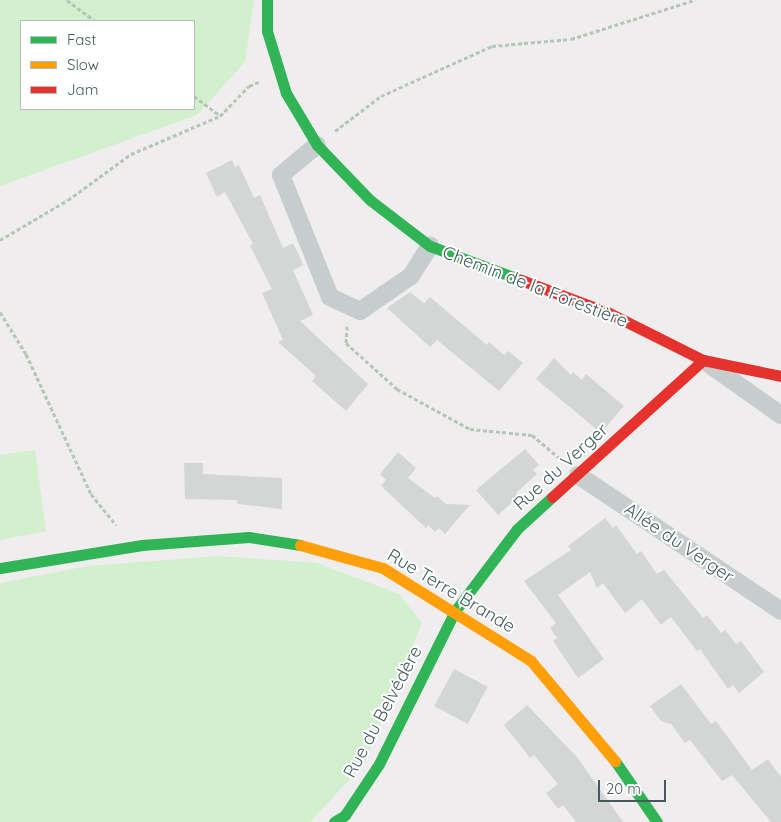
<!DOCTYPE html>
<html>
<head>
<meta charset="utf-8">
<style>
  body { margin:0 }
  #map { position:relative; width:781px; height:822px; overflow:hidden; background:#efedee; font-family:Quicksand,sans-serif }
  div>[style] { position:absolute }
  .green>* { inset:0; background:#d2f0ce }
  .building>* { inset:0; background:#d4d6d6; transform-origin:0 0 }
  .path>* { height:3px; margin-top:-1.5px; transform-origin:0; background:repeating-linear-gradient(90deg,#b5c6b8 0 4px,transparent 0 6.5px) }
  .street>* { height:18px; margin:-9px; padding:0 9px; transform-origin:9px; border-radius:9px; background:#c7cdcd }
  .fast>* { height:11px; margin:-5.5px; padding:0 5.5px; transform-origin:5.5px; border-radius:5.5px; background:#30b455 }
  .slow>* { height:11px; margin:-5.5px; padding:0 5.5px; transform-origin:5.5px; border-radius:5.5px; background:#ff9f0a }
  .jam>* { height:11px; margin:-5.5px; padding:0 5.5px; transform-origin:5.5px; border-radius:5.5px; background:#e5322d }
  span { translate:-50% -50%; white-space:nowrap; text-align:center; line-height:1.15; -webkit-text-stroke:4px #fff; paint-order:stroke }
  .street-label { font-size:18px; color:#435c5b }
  .legend { position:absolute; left:20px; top:20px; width:175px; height:90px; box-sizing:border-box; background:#fff; border:1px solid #b4bebd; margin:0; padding:6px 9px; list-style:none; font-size:15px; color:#435c5b }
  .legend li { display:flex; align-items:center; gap:10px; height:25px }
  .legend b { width:25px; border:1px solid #b4bebd }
  .scale { position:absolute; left:598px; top:780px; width:68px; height:22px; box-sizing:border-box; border:2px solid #435c5b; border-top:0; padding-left:6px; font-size:15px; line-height:18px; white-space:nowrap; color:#435c5b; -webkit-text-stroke:4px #fff; paint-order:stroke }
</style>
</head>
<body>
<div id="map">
  <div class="green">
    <i style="clip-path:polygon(evenodd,0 0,254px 0,245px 62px,197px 115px,0 186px,0 0,194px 21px,194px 109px,21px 109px,21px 21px,194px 21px)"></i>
    <i style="clip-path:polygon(35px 450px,46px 531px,0 540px,0 455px)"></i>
    <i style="clip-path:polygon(219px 556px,317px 563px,399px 594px,422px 623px,364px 764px,310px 822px,0 822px,0 583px,88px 566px)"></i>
  </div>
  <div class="building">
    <i style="clip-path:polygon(232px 160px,235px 167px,239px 165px,254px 198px,260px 195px,283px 248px,293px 243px,299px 255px,303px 265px,293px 270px,313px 315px,300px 321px,368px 384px,346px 411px,312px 381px,316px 376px,278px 342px,283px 340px,262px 293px,272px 289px,250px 246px,253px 244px,225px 192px,217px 197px,206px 173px)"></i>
    <i style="clip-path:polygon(410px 292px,424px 303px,430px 297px,487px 345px,489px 342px,504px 355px,508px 351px,523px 363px,499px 391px,437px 340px,430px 347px,387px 308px)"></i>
    <i style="clip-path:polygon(554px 358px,571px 375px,573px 372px,582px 380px,586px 374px,624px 406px,601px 433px,536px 379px)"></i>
    <i style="clip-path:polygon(525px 449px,539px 465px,533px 470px,537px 474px,516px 493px,519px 496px,498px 515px,476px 490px)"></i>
    <i style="clip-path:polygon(398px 452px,416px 468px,408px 478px,435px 498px,437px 496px,446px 504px,470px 505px,445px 534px,439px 528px,435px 532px,428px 525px,426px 528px,381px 486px,386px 480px,380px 474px)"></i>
    <i style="clip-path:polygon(184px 463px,203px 463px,203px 474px,282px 478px,282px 509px,238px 504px,237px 500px,185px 499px)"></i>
    <i style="clip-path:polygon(605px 518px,613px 528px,616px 525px,637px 554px,641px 551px,657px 574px,664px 570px,703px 618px,707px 615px,721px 633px,725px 630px,736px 644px,741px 641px,764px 672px,739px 693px,733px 685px,728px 689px,700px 649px,697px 651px,671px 617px,661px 625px,642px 599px,625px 613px,603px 583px,597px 588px,590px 572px,558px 595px,604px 659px,578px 678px,553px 641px,557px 638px,550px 628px,556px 623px,524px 581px,571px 550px,568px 546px)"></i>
    <i style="left:454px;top:669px;width:38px;height:42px;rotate:28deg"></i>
    <i style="clip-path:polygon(681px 684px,711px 724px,716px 721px,752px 770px,768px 759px,781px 777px,781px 822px,771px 822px,732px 775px,722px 781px,690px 740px,685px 743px,671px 724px,661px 721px,650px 706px)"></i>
    <i style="clip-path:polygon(527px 705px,577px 757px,623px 822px,576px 822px,563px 805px,558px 809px,546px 793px,558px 784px,534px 755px,530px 758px,504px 725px)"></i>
  </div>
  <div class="path">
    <i style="left:67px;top:0;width:35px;rotate:37deg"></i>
    <i style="left:194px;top:96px;width:31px;rotate:37deg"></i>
    <i style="left:335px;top:131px;width:58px;rotate:-37.3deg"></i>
    <i style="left:381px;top:96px;width:122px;rotate:-24.2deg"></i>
    <i style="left:492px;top:46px;width:79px;rotate:-5.1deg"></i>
    <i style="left:571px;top:39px;width:130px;rotate:-17.5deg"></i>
    <i style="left:0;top:240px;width:79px;rotate:-30.5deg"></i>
    <i style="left:68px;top:200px;width:78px;rotate:-36.1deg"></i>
    <i style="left:131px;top:154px;width:97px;rotate:-23.1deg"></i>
    <i style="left:220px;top:116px;width:42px;rotate:-46deg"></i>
    <i style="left:249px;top:86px;width:11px;rotate:-22deg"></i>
    <i style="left:0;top:312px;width:49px;rotate:58.2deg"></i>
    <i style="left:26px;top:354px;width:154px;rotate:65.1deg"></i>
    <i style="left:91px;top:494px;width:40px;rotate:51deg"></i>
    <i style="left:347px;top:326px;width:17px;rotate:93deg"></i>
    <i style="left:346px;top:343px;width:69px;rotate:42deg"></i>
    <i style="left:397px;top:389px;width:83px;rotate:28.7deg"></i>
    <i style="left:470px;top:429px;width:62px;rotate:5.5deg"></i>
    <i style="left:532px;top:435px;width:35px;rotate:40deg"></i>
  </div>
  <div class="street">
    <i style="left:317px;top:145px;width:47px;rotate:140.2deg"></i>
    <i style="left:281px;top:175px;width:131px;rotate:68.1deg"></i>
    <i style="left:330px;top:297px;width:33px;rotate:25deg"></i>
    <i style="left:360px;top:311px;width:62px;rotate:-34.5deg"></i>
    <i style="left:411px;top:276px;width:36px;rotate:-58deg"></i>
    <i style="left:710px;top:365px;width:87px;rotate:35.2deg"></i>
    <i style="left:578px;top:475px;width:244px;rotate:33.8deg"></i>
  </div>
  <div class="fast">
    <i style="left:267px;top:0;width:31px;rotate:90deg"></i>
    <i style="left:267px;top:31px;width:65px;rotate:73deg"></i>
    <i style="left:286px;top:93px;width:61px;rotate:59.2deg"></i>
    <i style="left:317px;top:145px;width:76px;rotate:46.1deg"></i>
    <i style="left:370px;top:200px;width:76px;rotate:37.5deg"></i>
    <i style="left:430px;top:246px;width:97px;rotate:20.5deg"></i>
    <i style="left:0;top:568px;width:144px;rotate:-9.2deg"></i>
    <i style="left:142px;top:545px;width:107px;rotate:-4.3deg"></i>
    <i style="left:249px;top:537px;width:52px;rotate:8.9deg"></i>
    <i style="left:615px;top:761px;width:74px;rotate:55.5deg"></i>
    <i style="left:334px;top:822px;width:13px;rotate:-32deg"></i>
    <i style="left:345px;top:815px;width:61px;rotate:-56.3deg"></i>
    <i style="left:379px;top:764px;width:171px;rotate:-63.6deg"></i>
    <i style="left:455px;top:611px;width:103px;rotate:-52.9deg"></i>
    <i style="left:517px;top:529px;width:47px;rotate:-42.4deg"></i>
  </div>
  <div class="slow">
    <i style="left:300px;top:545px;width:86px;rotate:15.5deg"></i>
    <i style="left:383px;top:568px;width:175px;rotate:32.1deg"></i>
    <i style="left:531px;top:661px;width:131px;rotate:50deg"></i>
  </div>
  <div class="jam">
    <i style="left:521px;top:280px;width:92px;rotate:20.4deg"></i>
    <i style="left:607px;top:312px;width:107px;rotate:26.6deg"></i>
    <i style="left:703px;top:360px;width:80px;rotate:11.6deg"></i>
    <i style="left:552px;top:497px;width:204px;rotate:-42.2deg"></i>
  </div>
  <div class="street-label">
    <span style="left:535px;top:287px;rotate:21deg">Chemin de la Forestière</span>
    <span style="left:561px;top:467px;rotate:-42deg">Rue du Verger</span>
    <span style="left:679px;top:543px;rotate:34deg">Allée du Verger</span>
    <span style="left:451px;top:591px;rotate:31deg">Rue Terre Brande</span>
    <span style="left:383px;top:712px;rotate:-62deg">Rue du Belvédère</span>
  </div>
  <ul class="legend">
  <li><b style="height:6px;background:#30b455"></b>Fast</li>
  <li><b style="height:6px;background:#ff9f0a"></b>Slow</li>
  <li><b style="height:6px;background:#e5322d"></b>Jam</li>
  </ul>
  <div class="scale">20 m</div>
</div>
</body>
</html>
